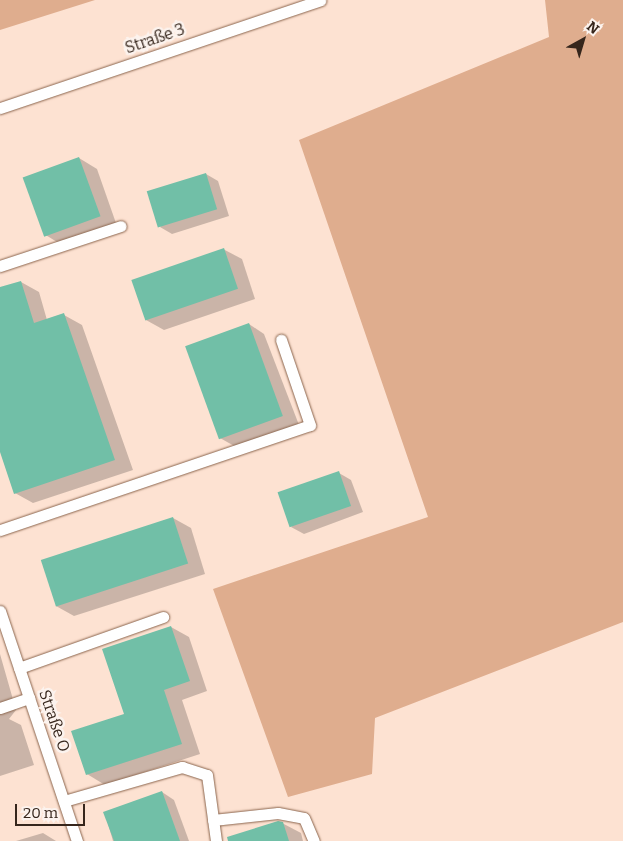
<!DOCTYPE html>
<html>
<head>
<meta charset="utf-8">
<style>
  body { margin:0 }
  #map { position:relative; width:623px; height:841px; overflow:hidden; background:#fde2d2; font-family:Bitter,serif }
  div>[style] { position:absolute }
  .green>* { inset:0; background:#dfad8e }
  .shadow>* { inset:0; background:#0003 }
  .building>* { inset:0; background:#71bfa7; transform-origin:0 0 }
  .roads { filter:drop-shadow(0 0 1px #8b654d) drop-shadow(0 0 1px #8b654d) }
  .service>* { height:11px; margin:-5.5px; padding:0 5.5px; transform-origin:5.5px; border-radius:5.5px; background:#fff }
  span { translate:-50% -50%; white-space:nowrap; text-align:center; line-height:1.15; -webkit-text-stroke:5px #fcf3ee; paint-order:stroke }
  .street-label { font-size:16px; color:#36261c }
  .north { position:absolute; left:558px; top:15px; width:50px; height:50px; -webkit-text-stroke:4px #fcf3ee; paint-order:stroke; rotate:39deg; font-size:14px; font-weight:700; line-height:20px; text-align:center; color:#36261c }
  .north::after { content:''; display:block; margin:auto; width:18px; height:22px; background:#36261c; clip-path:polygon(50% 0,100% 100%,50% 72%,0 100%) }
  .scale { position:absolute; left:15px; top:804px; width:70px; height:22px; box-sizing:border-box; border:2px solid #36261c; border-top:0; padding-left:6px; font-size:15px; line-height:18px; white-space:nowrap; color:#36261c; -webkit-text-stroke:4px #fcf3ee; paint-order:stroke }
</style>
</head>
<body>
<div id="map">
  <div class="green">
    <i style="clip-path:polygon(0 0,95px 0,0 30px)"></i>
    <i style="clip-path:polygon(545px 0,623px 0,623px 622px,375px 718px,372px 774px,288px 797px,213px 589px,428px 517px,299px 140px,549px 37px)"></i>
  </div>
  <div class="shadow">
    <i style="clip-path:polygon(79px 158px,97px 169px,117px 226px,62px 245px,44px 234px)"></i>
    <i style="clip-path:polygon(206px 174px,218px 181px,229px 216px,172px 234px,160px 227px)"></i>
    <i style="clip-path:polygon(223px 249px,242px 259px,255px 299px,164px 330px,146px 320px)"></i>
    <i style="clip-path:polygon(21px 282px,39px 292px,47px 320px,64px 315px,82px 325px,133px 470px,33px 503px,15px 493px,0 445px,0 288px)"></i>
    <i style="clip-path:polygon(249px 324px,264px 334px,299px 425px,236px 447px,220px 438px)"></i>
    <i style="clip-path:polygon(339px 473px,351px 480px,363px 512px,304px 534px,291px 527px)"></i>
    <i style="clip-path:polygon(173px 518px,191px 528px,205px 574px,74px 616px,56px 606px)"></i>
    <i style="clip-path:polygon(171px 627px,189px 637px,207px 691px,182px 700px,200px 754px,105px 785px,87px 774px,126px 715px)"></i>
    <i style="clip-path:polygon(0 654px,16px 710px,9px 719px,21px 725px,34px 765px,0 776px)"></i>
    <i style="clip-path:polygon(162px 792px,174px 800px,189px 841px,113px 841px,105px 813px)"></i>
    <i style="clip-path:polygon(282px 823px,301px 833px,303px 841px,254px 841px)"></i>
    <i style="clip-path:polygon(43px 833px,56px 841px,16px 841px)"></i>
  </div>
  <div class="building">
    <i style="left:79px;top:157px;width:63px;height:60px;rotate:70deg"></i>
    <i style="left:206px;top:173px;width:38px;height:62px;rotate:73deg"></i>
    <i style="left:224px;top:248px;width:43px;height:98px;rotate:71deg"></i>
    <i style="clip-path:polygon(21px 281px,34px 323px,64px 313px,115px 460px,14px 494px,0 452px,0 287px)"></i>
    <i style="left:249px;top:323px;width:99px;height:68px;rotate:70deg"></i>
    <i style="left:339px;top:471px;width:37px;height:65px;rotate:71deg"></i>
    <i style="left:173px;top:517px;width:49px;height:139px;rotate:72deg"></i>
    <i style="clip-path:polygon(171px 626px,190px 681px,164px 690px,182px 744px,86px 775px,71px 731px,124px 714px,102px 649px)"></i>
    <i style="clip-path:polygon(162px 791px,180px 841px,114px 841px,103px 812px)"></i>
    <i style="clip-path:polygon(278px 821px,283px 822px,289px 841px,228px 841px,227px 837px)"></i>
  </div>
  <div class="roads">
    <div class="service">
      <i style="left:0;top:108px;width:338px;rotate:-18.6deg"></i>
      <i style="left:0;top:266px;width:127px;rotate:-18.3deg"></i>
      <i style="left:0;top:530px;width:327px;rotate:-18.7deg"></i>
      <i style="left:310px;top:425px;width:90px;rotate:-108.8deg"></i>
      <i style="left:0;top:611px;width:243px;rotate:71.5deg"></i>
      <i style="left:19px;top:668px;width:153px;rotate:-19.5deg"></i>
      <i style="left:0;top:708px;width:31px;rotate:-19deg"></i>
      <i style="left:64px;top:801px;width:123px;rotate:-16.1deg"></i>
      <i style="left:182px;top:767px;width:26px;rotate:18deg"></i>
      <i style="left:207px;top:775px;width:67px;rotate:82.2deg"></i>
      <i style="left:213px;top:820px;width:65px;rotate:-6.1deg"></i>
      <i style="left:278px;top:813px;width:26px;rotate:11deg"></i>
      <i style="left:304px;top:818px;width:25px;rotate:67deg"></i>
    </div>
  </div>
  <div class="street-label">
    <span style="left:155px;top:39px;rotate:-19deg">Straße 3</span>
    <span style="left:54px;top:721px;rotate:71deg">Straße O</span>
  </div>
  <div class="north">N</div>
  <div class="scale">20 m</div>
</div>
</body>
</html>
